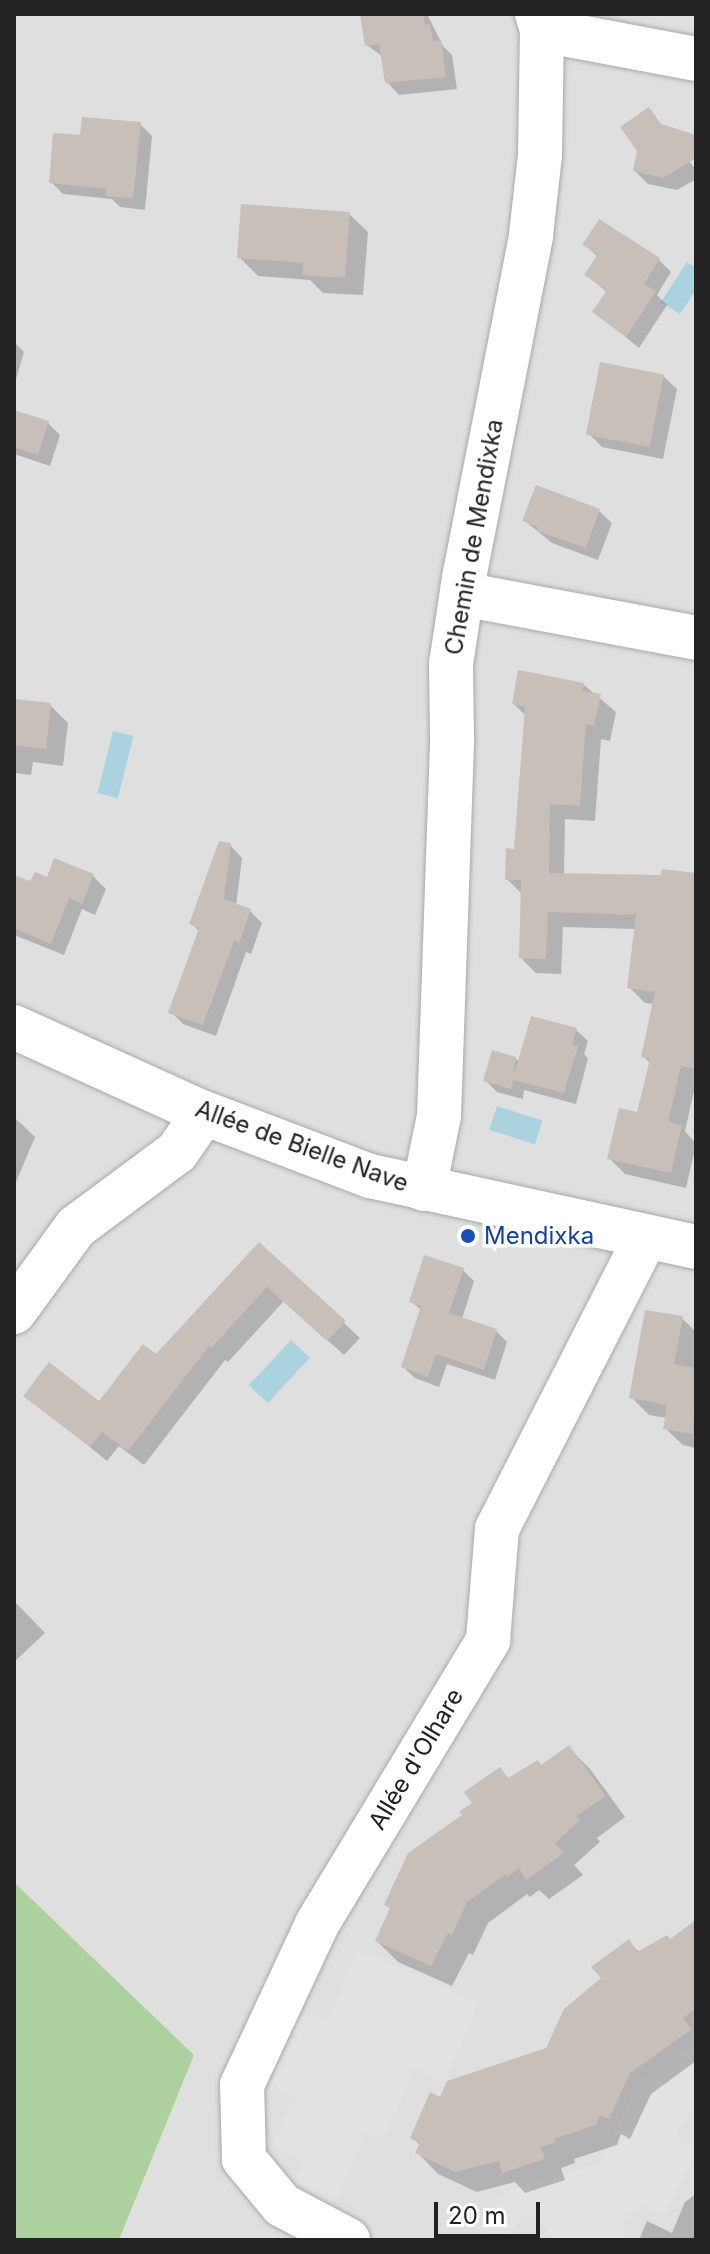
<!DOCTYPE html>
<html>
<head>
<meta charset="utf-8">
<style>
  body { margin:0 }
  #map { position:relative; width:710px; height:2254px; overflow:hidden; background:#f2efe9; font-family:Inter,sans-serif }
  div>[style] { position:absolute }
  .residential>* { inset:0; background:#e0dfdf }
  .forest>* { inset:0; background:#add19e }
  .parking>* { inset:0; background:#e2e2e2 }
  .water>* { inset:0; background:#aad3df; transform-origin:0 0 }
  .shadow>* { inset:0; background:#0003 }
  .building>* { inset:0; background:#c7bfb8; transform-origin:0 0 }
  .roads { filter:drop-shadow(0 0 2px #a9a9a9) drop-shadow(0 0 2px #a9a9a9) }
  .minor>* { height:44px; margin:-22px; padding:0 22px; transform-origin:22px; border-radius:22px; background:#fff }
  .dots>* { width:22px; height:22px; translate:-50% -50%; box-sizing:border-box; border:4px solid #fff; border-radius:50% }
  span { translate:-50% -50%; white-space:nowrap; text-align:center; line-height:1.15; -webkit-text-stroke:7px #fff; paint-order:stroke }
  .street-label { font-size:24px; color:#222 }
  .transit-label { font-size:24px; color:#164399 }
  .left { translate:0 -50%; text-align:left }
  .frame { position:absolute; inset:0; border:16px solid #222; pointer-events:none }
  .scale { position:absolute; left:434px; top:2202px; width:106px; height:36px; box-sizing:border-box; border:4px solid #222; border-top:0; padding-left:10px; font-size:24px; line-height:28px; white-space:nowrap; color:#222; -webkit-text-stroke:6px #fff; paint-order:stroke }
</style>
</head>
<body>
<div id="map">
  <div class="residential">
    <i style="clip-path:polygon(14px 14px,696px 14px,696px 2240px,119px 2240px,194px 2055px,14px 1882px)"></i>
  </div>
  <div class="forest">
    <i style="clip-path:polygon(14px 1882px,194px 2055px,119px 2240px,14px 2240px)"></i>
  </div>
  <div class="parking">
    <i style="clip-path:polygon(358px 1950px,479px 2003px,444px 2082px,414px 2069px,383px 2139px,366px 2132px,336px 2201px,294px 2182px,303px 2160px,273px 2146px,294px 2098px,268px 2086px,302px 2010px,327px 2021px)"></i>
    <i style="clip-path:polygon(696px 2042px,696px 2109px,693px 2106px,674px 2137px,696px 2148px,696px 2152px,665px 2214px,641px 2204px,623px 2221px,627px 2240px,552px 2240px,547px 2228px,526px 2214px,504px 2240px,491px 2240px,477px 2229px,509px 2190px,601px 2163px,638px 2082px)"></i>
  </div>
  <div class="water">
    <i style="clip-path:polygon(687px 262px,696px 268px,696px 290px,680px 314px,661px 302px)"></i>
    <i style="left:113px;top:731px;width:21px;height:64px;rotate:14deg"></i>
    <i style="left:497px;top:1106px;width:48px;height:25px;rotate:18deg"></i>
    <i style="left:291px;top:1340px;width:26px;height:62px;rotate:43deg"></i>
  </div>
  <div class="shadow">
    <i style="clip-path:polygon(362px 14px,427px 14px,443px 46px,452px 55px,457px 89px,399px 95px,387px 82px,383px 57px,367px 45px)"></i>
    <i style="clip-path:polygon(649px 109px,696px 170px,696px 179px,677px 190px,648px 184px,635px 171px)"></i>
    <i style="clip-path:polygon(140px 124px,152px 136px,145px 210px,120px 207px,112px 199px,63px 194px,51px 182px,82px 138px)"></i>
    <i style="clip-path:polygon(349px 214px,368px 232px,363px 295px,323px 293px,310px 280px,258px 276px,239px 257px)"></i>
    <i style="clip-path:polygon(600px 222px,659px 260px,671px 272px,657px 295px,667px 305px,639px 348px,595px 312px,608px 293px,587px 275px,598px 257px,585px 245px)"></i>
    <i style="clip-path:polygon(14px 342px,24px 352px,14px 386px)"></i>
    <i style="clip-path:polygon(663px 376px,677px 389px,663px 459px,602px 447px,589px 434px)"></i>
    <i style="clip-path:polygon(14px 412px,48px 423px,60px 435px,50px 466px,14px 454px)"></i>
    <i style="clip-path:polygon(537px 488px,599px 511px,612px 523px,598px 560px,552px 543px,525px 521px)"></i>
    <i style="clip-path:polygon(583px 684px,616px 712px,610px 741px,601px 739px,595px 821px,565px 819px,564px 875px,696px 875px,696px 1082px,685px 1131px,696px 1144px,686px 1188px,625px 1174px,609px 1158px,638px 1114px,650px 1063px,643px 1056px,654px 1004px,645px 1003px,629px 987px,636px 929px,563px 927px,561px 974px,536px 973px,521px 958px,522px 894px,507px 879px,516px 851px,526px 716px,514px 704px)"></i>
    <i style="clip-path:polygon(14px 701px,50px 705px,68px 723px,63px 766px,33px 762px,31px 775px,14px 773px)"></i>
    <i style="clip-path:polygon(230px 845px,242px 858px,236px 906px,250px 911px,262px 923px,251px 954px,246px 952px,216px 1036px,183px 1024px,171px 1012px,200px 932px,192px 924px)"></i>
    <i style="clip-path:polygon(93px 876px,106px 889px,95px 915px,82px 909px,64px 955px,14px 935px,14px 877px,31px 884px)"></i>
    <i style="clip-path:polygon(576px 1030px,588px 1041px,584px 1054px,588px 1059px,576px 1104px,524px 1090px,523px 1099px,497px 1092px,485px 1080px,515px 1058px,520px 1063px)"></i>
    <i style="clip-path:polygon(14px 1117px,35px 1137px,14px 1187px)"></i>
    <i style="clip-path:polygon(259px 1244px,360px 1338px,344px 1355px,284px 1301px,228px 1362px,225px 1360px,144px 1465px,119px 1446px,107px 1461px,26px 1395px,99px 1404px,156px 1357px)"></i>
    <i style="clip-path:polygon(463px 1270px,474px 1281px,462px 1319px,496px 1331px,507px 1342px,495px 1380px,447px 1364px,439px 1387px,415px 1378px,403px 1367px,422px 1311px,411px 1301px)"></i>
    <i style="clip-path:polygon(682px 1318px,696px 1332px,696px 1448px,683px 1445px,665px 1428px,667px 1418px,649px 1415px,631px 1397px)"></i>
    <i style="clip-path:polygon(14px 1601px,45px 1633px,14px 1662px)"></i>
    <i style="clip-path:polygon(569px 1748px,590px 1769px,625px 1817px,597px 1838px,600px 1842px,574px 1865px,583px 1875px,549px 1899px,539px 1890px,530px 1897px,527px 1894px,488px 1923px,473px 1955px,469px 1953px,452px 1986px,398px 1962px,377px 1941px,500px 1770px,509px 1779px,542px 1767px)"></i>
    <i style="clip-path:polygon(696px 1922px,696px 2061px,651px 2094px,630px 2139px,621px 2134px,617px 2145px,574px 2159px,575px 2163px,561px 2168px,565px 2180px,525px 2193px,515px 2182px,477px 2192px,438px 2174px,418px 2153px,421px 2146px,413px 2138px,441px 2100px,548px 2050px,629px 1942px,640px 1953px,670px 1941px)"></i>
    <i style="clip-path:polygon(696px 2194px,696px 2240px,639px 2240px,647px 2221px,672px 2233px,685px 2202px)"></i>
  </div>
  <div class="building">
    <i style="clip-path:polygon(360px 14px,423px 14px,425px 25px,430px 24px,433px 41px,441px 40px,446px 77px,385px 83px,379px 44px,365px 46px)"></i>
    <i style="clip-path:polygon(649px 107px,661px 124px,696px 135px,696px 158px,663px 178px,633px 171px,637px 151px,620px 127px)"></i>
    <i style="clip-path:polygon(82px 117px,141px 122px,133px 198px,106px 196px,107px 189px,49px 183px,53px 133px,80px 135px)"></i>
    <i style="clip-path:polygon(241px 204px,350px 212px,345px 278px,302px 275px,303px 263px,237px 258px)"></i>
    <i style="clip-path:polygon(599px 219px,660px 258px,644px 284px,656px 291px,626px 337px,592px 312px,607px 290px,584px 275px,598px 254px,582px 245px)"></i>
    <i style="left:600px;top:362px;width:65px;height:74px;rotate:11deg"></i>
    <i style="clip-path:polygon(14px 410px,49px 421px,38px 455px,14px 447px)"></i>
    <i style="clip-path:polygon(536px 485px,600px 509px,586px 548px,537px 531px,538px 527px,522px 521px)"></i>
    <i style="clip-path:polygon(518px 670px,584px 683px,582px 691px,601px 694px,594px 726px,586px 724px,580px 806px,550px 804px,549px 873px,661px 875px,662px 869px,696px 873px,696px 1069px,681px 1066px,668px 1122px,682px 1125px,671px 1173px,607px 1159px,619px 1108px,637px 1112px,650px 1059px,641px 1057px,655px 992px,627px 988px,636px 915px,548px 912px,546px 959px,519px 958px,521px 880px,505px 880px,506px 848px,514px 849px,525px 707px,512px 704px)"></i>
    <i style="clip-path:polygon(14px 699px,51px 703px,46px 749px,14px 745px)"></i>
    <i style="clip-path:polygon(219px 841px,231px 843px,224px 899px,251px 909px,239px 943px,234px 941px,203px 1025px,168px 1013px,199px 928px,189px 924px)"></i>
    <i style="clip-path:polygon(54px 858px,94px 874px,82px 904px,69px 898px,51px 944px,14px 928px,14px 875px,30px 881px,35px 872px,47px 877px)"></i>
    <i style="clip-path:polygon(531px 1016px,577px 1028px,572px 1044px,578px 1046px,564px 1093px,513px 1080px,512px 1089px,483px 1081px,492px 1050px,516px 1057px,513px 1078px)"></i>
    <i style="clip-path:polygon(259px 1242px,346px 1321px,327px 1341px,267px 1287px,211px 1348px,209px 1346px,128px 1451px,102px 1432px,90px 1447px,23px 1396px,49px 1362px,99px 1401px,143px 1344px,156px 1354px)"></i>
    <i style="clip-path:polygon(424px 1255px,464px 1268px,449px 1313px,497px 1329px,484px 1370px,436px 1354px,428px 1377px,401px 1367px,421px 1306px,409px 1302px)"></i>
    <i style="clip-path:polygon(645px 1310px,683px 1316px,674px 1364px,696px 1368px,693px 1434px,663px 1429px,667px 1405px,629px 1398px)"></i>
    <i style="clip-path:polygon(569px 1745px,606px 1796px,577px 1816px,580px 1820px,555px 1843px,564px 1853px,526px 1880px,519px 1868px,507px 1877px,505px 1875px,467px 1902px,452px 1935px,448px 1933px,431px 1966px,375px 1941px,390px 1908px,384px 1905px,408px 1853px,462px 1815px,459px 1812px,472px 1803px,464px 1792px,500px 1767px,508px 1778px,538px 1760px,541px 1765px)"></i>
    <i style="clip-path:polygon(696px 1920px,696px 2008px,683px 2018px,692px 2029px,630px 2073px,609px 2119px,600px 2115px,596px 2125px,554px 2139px,556px 2142px,541px 2147px,545px 2159px,502px 2173px,499px 2161px,455px 2172px,415px 2153px,420px 2143px,410px 2138px,430px 2092px,440px 2097px,447px 2081px,546px 2048px,564px 2009px,601px 1978px,591px 1967px,629px 1939px,637px 1952px,667px 1935px,670px 1939px)"></i>
  </div>
  <div class="roads">
    <div class="minor">
      <i style="left:542px;top:30px;width:157px;rotate:10.7deg"></i>
      <i style="left:462px;top:594px;width:238px;rotate:10.6deg"></i>
      <i style="left:14px;top:1027px;width:209px;rotate:24.4deg"></i>
      <i style="left:204px;top:1113px;width:178px;rotate:20.8deg"></i>
      <i style="left:370px;top:1176px;width:334px;rotate:12.3deg"></i>
      <i style="left:424px;top:1189px;width:75px;rotate:-78.4deg"></i>
      <i style="left:439px;top:1116px;width:380px;rotate:-88deg"></i>
      <i style="left:452px;top:736px;width:72px;rotate:-90.8deg"></i>
      <i style="left:451px;top:664px;width:87px;rotate:-81.4deg"></i>
      <i style="left:464px;top:578px;width:349px;rotate:-78.9deg"></i>
      <i style="left:531px;top:235px;width:81px;rotate:-83.6deg"></i>
      <i style="left:540px;top:155px;width:125px;rotate:-89.1deg"></i>
      <i style="left:542px;top:30px;width:17px;rotate:-107deg"></i>
      <i style="left:14px;top:1312px;width:105px;rotate:-53.9deg"></i>
      <i style="left:76px;top:1227px;width:126px;rotate:-36.6deg"></i>
      <i style="left:177px;top:1152px;width:47px;rotate:-55.3deg"></i>
      <i style="left:348px;top:2240px;width:75px;rotate:-152.1deg"></i>
      <i style="left:282px;top:2205px;width:60px;rotate:-129.6deg"></i>
      <i style="left:244px;top:2159px;width:74px;rotate:-91.5deg"></i>
      <i style="left:242px;top:2085px;width:178px;rotate:-65deg"></i>
      <i style="left:317px;top:1924px;width:332px;rotate:-58.9deg"></i>
      <i style="left:488px;top:1640px;width:111px;rotate:-85.4deg"></i>
      <i style="left:497px;top:1529px;width:328px;rotate:-63deg"></i>
    </div>
  </div>
  <div class="dots">
    <i style="left:468px;top:1236px;background:#1a4fb4"></i>
  </div>
  <div class="street-label">
    <span style="left:474px;top:537px;rotate:-80deg">Chemin de Mendixka</span>
    <span style="left:302px;top:1146px;rotate:20deg">Allée de Bielle Nave</span>
    <span style="left:416px;top:1759px;rotate:-59deg">Allée d'Olhare</span>
  </div>
  <div class="transit-label">
    <span class="left" style="left:484px;top:1236px">Mendixka</span>
  </div>
  <div class="frame"></div>
  <div class="scale">20 m</div>
</div>
</body>
</html>
